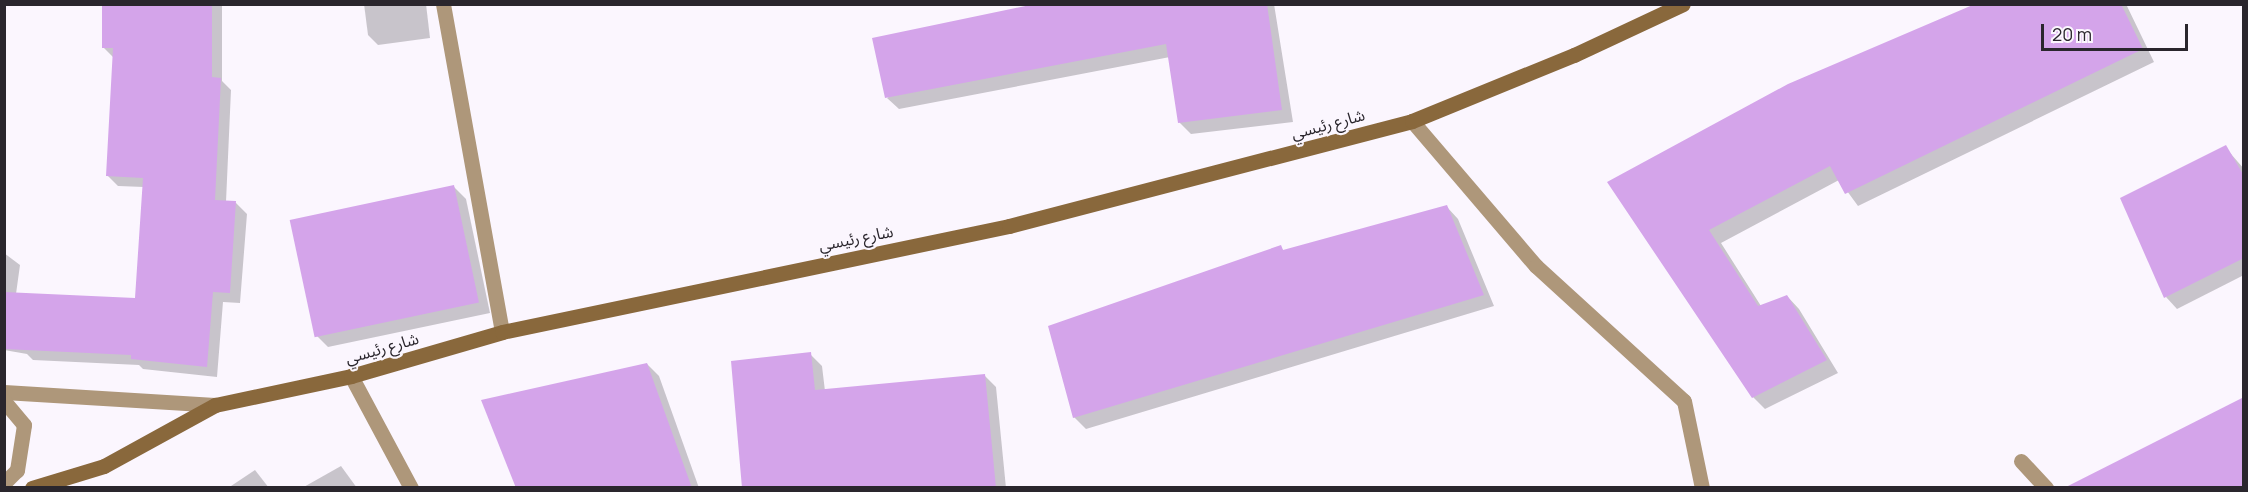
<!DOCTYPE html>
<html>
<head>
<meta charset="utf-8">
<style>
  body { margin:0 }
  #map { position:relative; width:2248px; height:492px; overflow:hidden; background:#fbf6fe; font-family:Manrope,"Noto Sans Arabic",sans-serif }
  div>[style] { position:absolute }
  .shadow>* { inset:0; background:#0003 }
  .building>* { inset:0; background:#d4a4ea; transform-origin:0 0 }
  .street>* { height:15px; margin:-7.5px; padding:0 7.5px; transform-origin:7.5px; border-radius:7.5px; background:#ae977a }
  .secondary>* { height:15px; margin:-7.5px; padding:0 7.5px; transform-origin:7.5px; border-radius:7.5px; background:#89683c }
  span { translate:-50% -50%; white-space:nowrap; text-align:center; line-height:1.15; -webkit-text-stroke:4.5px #fbf6fe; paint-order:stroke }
  .street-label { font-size:16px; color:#2a262d }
  .frame { position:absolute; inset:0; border:6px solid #2a262d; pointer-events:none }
  .scale { position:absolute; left:2041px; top:24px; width:147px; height:27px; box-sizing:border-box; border:3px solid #2a262d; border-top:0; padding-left:8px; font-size:18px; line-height:21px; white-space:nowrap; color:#2a262d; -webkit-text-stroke:4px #fbf6fe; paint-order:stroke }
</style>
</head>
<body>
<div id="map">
  <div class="shadow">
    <i style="clip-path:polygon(104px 4px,222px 4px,222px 81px,231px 90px,226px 202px,236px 203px,247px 214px,240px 303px,223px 302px,217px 377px,143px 369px,139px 365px,33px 360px,27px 354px,4px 350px,4px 253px,20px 265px,16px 294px,136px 299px,144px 187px,118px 186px,107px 175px,114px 58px,103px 47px)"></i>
    <i style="clip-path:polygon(364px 4px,426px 4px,430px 38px,378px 45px,368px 35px)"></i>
    <i style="clip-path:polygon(1043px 4px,1274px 4px,1293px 122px,1191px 134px,1179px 122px,1170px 57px,899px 109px,887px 98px)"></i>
    <i style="clip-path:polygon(1979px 4px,2126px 4px,2154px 62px,1858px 206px,1839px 180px,1721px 243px,1761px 306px,1787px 296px,1799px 309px,1838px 373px,1765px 409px,1753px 397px,1609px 182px)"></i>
    <i style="clip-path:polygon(2225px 147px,2244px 169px,2244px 275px,2177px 309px,2166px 297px)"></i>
    <i style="clip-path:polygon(454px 187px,466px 199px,490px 313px,328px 347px,316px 335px)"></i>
    <i style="clip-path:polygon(1447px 207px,1458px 219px,1494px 306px,1086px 429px,1074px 417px,1280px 247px,1284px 251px)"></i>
    <i style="clip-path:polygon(810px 354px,822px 366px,825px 391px,985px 376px,996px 387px,1006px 488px,743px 488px)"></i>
    <i style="clip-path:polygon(647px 364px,659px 376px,699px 488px,518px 488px)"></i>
    <i style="clip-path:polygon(341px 466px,357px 488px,302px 488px)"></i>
    <i style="clip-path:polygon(255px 470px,269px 488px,228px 488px)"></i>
  </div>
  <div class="building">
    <i style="clip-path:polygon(102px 4px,212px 4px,212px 77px,221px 78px,215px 200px,236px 201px,230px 293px,213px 292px,207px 367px,131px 359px,131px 355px,4px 349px,4px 292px,135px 298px,143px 178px,106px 176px,113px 48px,102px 48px)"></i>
    <i style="clip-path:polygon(1035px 4px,1267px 4px,1282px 110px,1178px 123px,1166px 44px,885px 98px,872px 38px)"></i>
    <i style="clip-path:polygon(1975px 4px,2121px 4px,2143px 49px,1845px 194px,1830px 166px,1709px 230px,1758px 306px,1787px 295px,1827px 360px,1752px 398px,1607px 182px,1788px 84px)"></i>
    <i style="clip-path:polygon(2226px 145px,2244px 176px,2244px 258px,2164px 298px,2120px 198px)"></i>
    <i style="left:454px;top:185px;width:120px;height:168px;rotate:78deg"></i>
    <i style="clip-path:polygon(1447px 205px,1484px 295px,1073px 418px,1048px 326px,1281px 245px,1283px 250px)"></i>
    <i style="clip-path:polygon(811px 352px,815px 390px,985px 374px,996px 488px,742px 488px,731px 361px)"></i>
    <i style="clip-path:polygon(647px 363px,692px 488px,516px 488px,481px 400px)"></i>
    <i style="clip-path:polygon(2244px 397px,2244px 488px,2064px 488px)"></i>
  </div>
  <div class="street">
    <i style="left:443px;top:4px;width:333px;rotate:79.8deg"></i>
    <i style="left:1412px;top:121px;width:191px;rotate:49.5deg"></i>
    <i style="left:1536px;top:266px;width:200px;rotate:42.4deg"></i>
    <i style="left:1684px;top:401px;width:89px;rotate:78.3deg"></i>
    <i style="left:351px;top:376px;width:127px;rotate:61.8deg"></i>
    <i style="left:4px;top:392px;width:211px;rotate:3.5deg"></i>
    <i style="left:4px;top:401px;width:31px;rotate:50deg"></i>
    <i style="left:24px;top:425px;width:46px;rotate:98.8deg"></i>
    <i style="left:17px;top:470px;width:18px;rotate:135deg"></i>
    <i style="left:2021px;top:461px;width:37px;rotate:47deg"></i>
  </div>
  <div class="secondary">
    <i style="left:32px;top:488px;width:75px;rotate:-17deg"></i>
    <i style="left:104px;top:466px;width:127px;rotate:-28.8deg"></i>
    <i style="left:215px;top:405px;width:139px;rotate:-12deg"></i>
    <i style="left:351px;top:376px;width:157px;rotate:-16.2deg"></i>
    <i style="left:502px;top:332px;width:518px;rotate:-11.81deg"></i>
    <i style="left:1009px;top:226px;width:416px;rotate:-14.6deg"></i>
    <i style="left:1412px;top:121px;width:175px;rotate:-22.2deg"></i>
    <i style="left:1574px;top:55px;width:120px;rotate:-25.1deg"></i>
  </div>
  <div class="street-label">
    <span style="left:1328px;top:124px;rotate:-15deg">شارع رئيسي</span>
    <span style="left:856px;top:238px;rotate:-11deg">شارع رئيسي</span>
    <span style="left:382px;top:348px;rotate:-16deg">شارع رئيسي</span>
  </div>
  <div class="frame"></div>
  <div class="scale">20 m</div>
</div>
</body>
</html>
